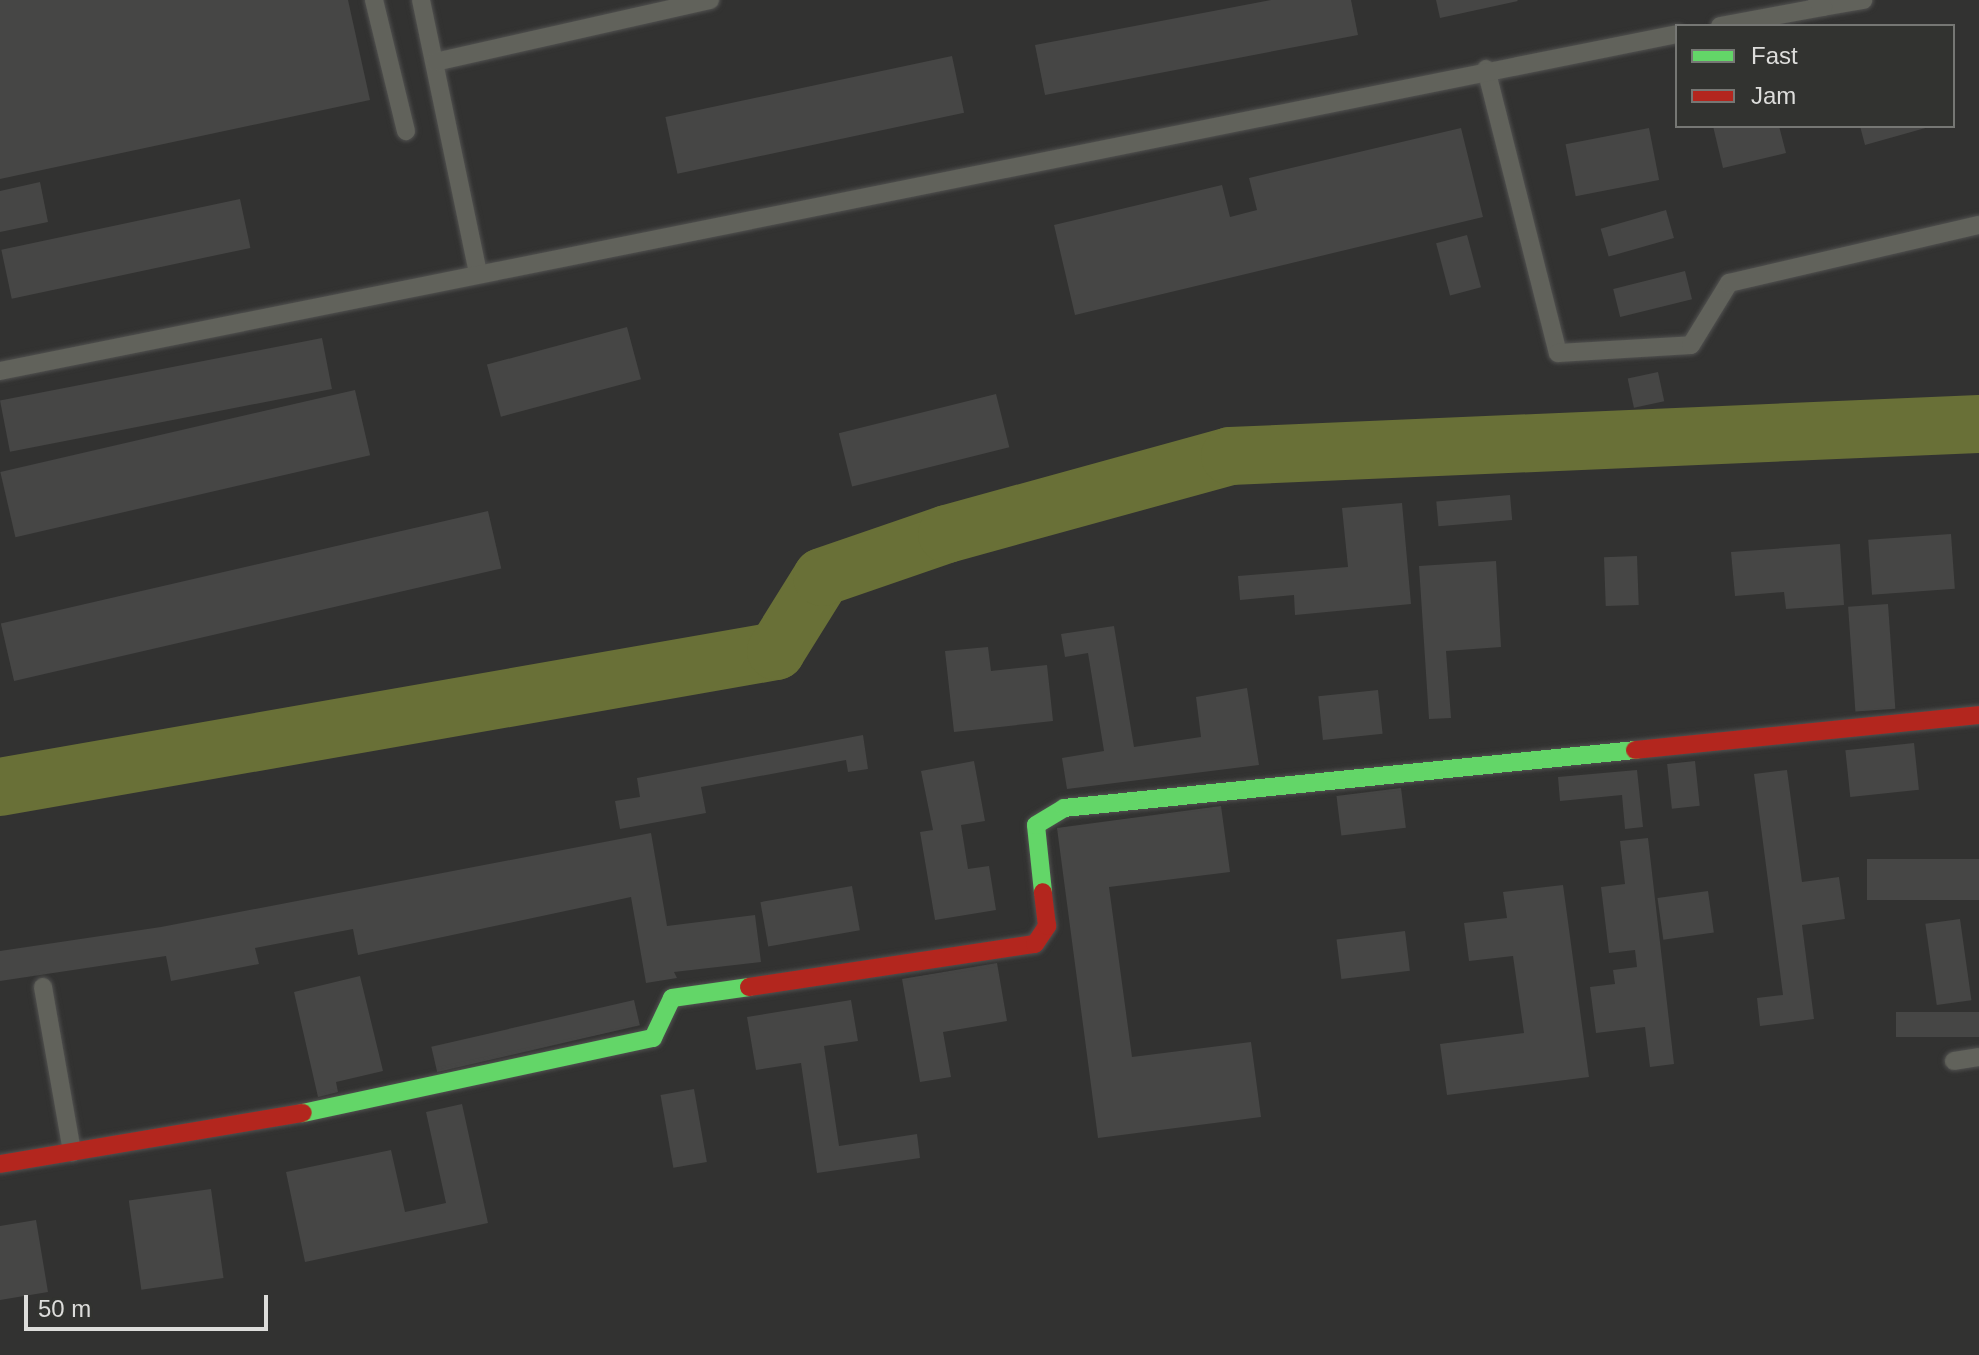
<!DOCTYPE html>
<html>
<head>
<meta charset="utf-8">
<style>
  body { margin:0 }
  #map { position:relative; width:1979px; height:1355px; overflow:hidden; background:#323231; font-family:Arial,sans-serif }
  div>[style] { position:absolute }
  .river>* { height:58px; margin:-29px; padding:0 29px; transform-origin:29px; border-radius:29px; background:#697037 }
  .building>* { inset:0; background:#464645; transform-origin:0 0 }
  .roads { filter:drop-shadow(0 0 2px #515150) drop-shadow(0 0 2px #515150) }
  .lane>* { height:18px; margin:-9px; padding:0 9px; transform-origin:9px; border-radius:9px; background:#61625b }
  .fast>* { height:18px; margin:-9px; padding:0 9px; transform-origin:9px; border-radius:9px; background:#63d668 }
  .jam>* { height:18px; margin:-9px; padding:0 9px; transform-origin:9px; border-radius:9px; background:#b3261e }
  span { translate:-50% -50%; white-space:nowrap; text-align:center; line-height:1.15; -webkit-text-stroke:7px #323330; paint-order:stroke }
  .legend { position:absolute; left:1675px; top:24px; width:280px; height:104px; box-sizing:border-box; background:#323330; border:2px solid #767774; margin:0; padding:10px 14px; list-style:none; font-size:24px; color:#dddddb }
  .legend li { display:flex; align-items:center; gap:16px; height:40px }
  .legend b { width:40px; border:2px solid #767774 }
  .scale { position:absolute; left:24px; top:1295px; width:244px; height:36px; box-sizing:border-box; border:4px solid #dddddb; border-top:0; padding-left:10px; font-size:24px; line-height:28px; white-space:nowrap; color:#dddddb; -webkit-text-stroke:6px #323330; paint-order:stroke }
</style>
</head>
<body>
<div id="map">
  <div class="river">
    <i style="left:0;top:787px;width:788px;rotate:-9.94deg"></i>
    <i style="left:776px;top:651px;width:87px;rotate:-58.1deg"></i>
    <i style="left:822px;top:577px;width:132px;rotate:-19deg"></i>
    <i style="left:947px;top:534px;width:294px;rotate:-15.4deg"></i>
    <i style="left:1230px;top:456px;width:750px;rotate:-2.45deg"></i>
  </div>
  <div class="building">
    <i style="clip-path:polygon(0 0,348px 0,370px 100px,0 179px)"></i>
    <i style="clip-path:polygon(1271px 0,1351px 0,1358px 35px,1045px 95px,1035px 45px)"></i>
    <i style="clip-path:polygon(1436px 0,1517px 0,1518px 1px,1440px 18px)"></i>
    <i style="left:952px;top:56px;width:58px;height:293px;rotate:78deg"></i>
    <i style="clip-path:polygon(1713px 126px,1779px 126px,1786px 153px,1723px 168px)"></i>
    <i style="clip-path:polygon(1860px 126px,1929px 126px,1929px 127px,1865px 145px)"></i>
    <i style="clip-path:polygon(1461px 128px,1483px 217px,1075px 315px,1054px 225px,1222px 185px,1230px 217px,1257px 210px,1249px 178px)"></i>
    <i style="left:1649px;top:128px;width:53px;height:85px;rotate:79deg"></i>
    <i style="clip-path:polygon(40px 182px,48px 222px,0 232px,0 191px)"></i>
    <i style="left:240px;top:199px;width:50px;height:244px;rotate:78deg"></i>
    <i style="left:1666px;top:210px;width:29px;height:68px;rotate:74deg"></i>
    <i style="left:1467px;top:235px;width:54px;height:32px;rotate:75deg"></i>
    <i style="left:1685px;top:271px;width:29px;height:74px;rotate:76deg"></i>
    <i style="left:627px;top:327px;width:54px;height:145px;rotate:75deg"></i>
    <i style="left:322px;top:338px;width:52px;height:328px;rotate:79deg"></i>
    <i style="left:1658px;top:372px;width:30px;height:31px;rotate:78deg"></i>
    <i style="left:355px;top:390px;width:67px;height:364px;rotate:77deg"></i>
    <i style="left:996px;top:394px;width:55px;height:162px;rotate:76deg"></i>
    <i style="left:1510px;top:495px;width:25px;height:74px;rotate:85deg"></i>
    <i style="clip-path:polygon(1402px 503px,1411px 604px,1295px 615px,1294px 595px,1240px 600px,1238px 576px,1348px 567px,1342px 508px)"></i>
    <i style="left:488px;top:511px;width:59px;height:500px;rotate:77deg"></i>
    <i style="left:1951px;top:534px;width:55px;height:83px;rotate:86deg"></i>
    <i style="clip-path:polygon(1840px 544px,1844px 605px,1786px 609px,1784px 592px,1735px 596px,1731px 552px)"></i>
    <i style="left:1637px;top:556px;width:49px;height:33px;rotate:88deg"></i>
    <i style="clip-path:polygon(1496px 561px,1501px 647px,1446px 651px,1451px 718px,1429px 719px,1419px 566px)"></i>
    <i style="left:1888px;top:604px;width:105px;height:40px;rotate:86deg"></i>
    <i style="clip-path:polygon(1114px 626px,1134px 747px,1201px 737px,1196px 697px,1247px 688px,1259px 765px,1067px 789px,1062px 758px,1104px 751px,1088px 653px,1065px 657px,1061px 634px)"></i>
    <i style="clip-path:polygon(988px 647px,991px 671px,1047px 665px,1053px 721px,954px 732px,945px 651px)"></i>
    <i style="left:1378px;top:690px;width:44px;height:60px;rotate:84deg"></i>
    <i style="clip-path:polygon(863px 735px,868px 769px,848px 772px,846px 760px,701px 787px,706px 813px,620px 829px,615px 801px,640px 797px,637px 778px)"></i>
    <i style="left:1914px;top:743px;width:47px;height:69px;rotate:84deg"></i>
    <i style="clip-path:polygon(974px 761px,985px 821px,961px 825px,968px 869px,989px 866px,996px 910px,935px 920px,920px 832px,933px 830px,921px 771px)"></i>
    <i style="left:1695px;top:761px;width:45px;height:28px;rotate:84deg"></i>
    <i style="clip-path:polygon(1637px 770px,1643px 827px,1625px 829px,1622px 795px,1560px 801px,1558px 777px)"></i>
    <i style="clip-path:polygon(1787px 770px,1802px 882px,1839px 877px,1845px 919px,1802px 925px,1814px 1019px,1760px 1026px,1757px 998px,1783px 995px,1754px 774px)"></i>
    <i style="left:1401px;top:788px;width:40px;height:65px;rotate:83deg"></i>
    <i style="clip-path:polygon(1221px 806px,1230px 872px,1109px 887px,1132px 1057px,1251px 1042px,1261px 1117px,1098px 1138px,1057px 828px)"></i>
    <i style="clip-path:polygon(651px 833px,667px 926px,755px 915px,761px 962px,674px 972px,677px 978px,646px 983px,631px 897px,358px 955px,353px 929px,255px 948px,259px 964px,171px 981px,166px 956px,0 981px,0 951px,161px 927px)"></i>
    <i style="clip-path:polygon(1648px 838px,1674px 1064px,1650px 1067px,1645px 1027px,1596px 1033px,1590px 987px,1615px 984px,1613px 970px,1637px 967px,1635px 950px,1609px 953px,1601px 887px,1625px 884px,1620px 841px)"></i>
    <i style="left:1979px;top:859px;width:41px;height:112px;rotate:90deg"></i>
    <i style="clip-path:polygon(1563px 885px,1589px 1077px,1447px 1095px,1440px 1044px,1524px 1033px,1513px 956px,1469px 961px,1464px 923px,1507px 918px,1503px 892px)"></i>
    <i style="left:852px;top:886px;width:45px;height:93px;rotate:80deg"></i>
    <i style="left:1708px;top:891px;width:42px;height:51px;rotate:82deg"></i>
    <i style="left:1960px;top:919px;width:82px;height:35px;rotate:82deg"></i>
    <i style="left:1405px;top:931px;width:40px;height:69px;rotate:83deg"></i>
    <i style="clip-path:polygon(997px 963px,1007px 1021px,943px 1032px,951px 1077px,920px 1082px,902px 979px)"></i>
    <i style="clip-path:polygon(360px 976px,383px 1071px,336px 1082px,338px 1092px,318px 1097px,294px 992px)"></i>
    <i style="left:634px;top:1000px;width:26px;height:208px;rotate:77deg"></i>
    <i style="clip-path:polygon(851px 1000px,858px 1041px,824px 1046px,839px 1146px,917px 1134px,920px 1158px,817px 1173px,801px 1063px,756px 1070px,747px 1017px)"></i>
    <i style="left:1979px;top:1012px;width:25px;height:83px;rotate:90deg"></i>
    <i style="left:694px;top:1089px;width:74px;height:34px;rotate:80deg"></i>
    <i style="clip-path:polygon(462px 1104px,488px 1223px,305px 1262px,286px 1172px,391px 1150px,405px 1212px,446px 1203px,426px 1112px)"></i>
    <i style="left:211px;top:1189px;width:90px;height:83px;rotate:82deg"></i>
    <i style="clip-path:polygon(36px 1220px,48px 1292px,0 1300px,0 1226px)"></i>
  </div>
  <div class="roads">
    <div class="lane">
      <i style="left:374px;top:0;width:135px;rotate:76.3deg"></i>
      <i style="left:421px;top:0;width:280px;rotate:78.2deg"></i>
      <i style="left:1823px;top:7px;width:41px;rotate:-9.9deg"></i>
      <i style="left:1720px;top:26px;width:105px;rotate:-10.5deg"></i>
      <i style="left:1823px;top:7px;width:9px;rotate:-131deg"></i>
      <i style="left:435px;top:62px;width:282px;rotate:-12.7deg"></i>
      <i style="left:1486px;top:69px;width:293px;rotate:75.8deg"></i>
      <i style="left:1558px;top:353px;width:133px;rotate:-3.4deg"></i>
      <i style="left:1691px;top:345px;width:73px;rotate:-58.5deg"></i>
      <i style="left:1729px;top:283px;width:257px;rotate:-13.1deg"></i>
      <i style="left:0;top:371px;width:1711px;rotate:-11.36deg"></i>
      <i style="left:43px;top:987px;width:168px;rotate:80deg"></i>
      <i style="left:1954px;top:1061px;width:25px;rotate:-9deg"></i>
    </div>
    <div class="fast">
      <i style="left:1043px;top:892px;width:67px;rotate:-96deg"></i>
      <i style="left:1036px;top:825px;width:33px;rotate:-31deg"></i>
      <i style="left:1064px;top:808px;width:574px;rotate:-5.8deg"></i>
      <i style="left:303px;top:1113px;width:358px;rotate:-12.1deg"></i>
      <i style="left:653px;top:1038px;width:44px;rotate:-64.6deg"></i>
      <i style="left:672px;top:998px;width:78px;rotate:-8.1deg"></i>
    </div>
    <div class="jam">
      <i style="left:1635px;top:750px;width:346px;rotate:-5.8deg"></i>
      <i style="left:749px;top:987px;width:289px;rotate:-8.6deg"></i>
      <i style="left:1035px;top:944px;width:22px;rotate:-56deg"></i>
      <i style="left:1047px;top:926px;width:34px;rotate:-97deg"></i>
      <i style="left:0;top:1164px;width:307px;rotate:-9.6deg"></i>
    </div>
  </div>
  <ul class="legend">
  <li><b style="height:10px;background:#63d668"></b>Fast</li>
  <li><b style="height:10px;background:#b3261e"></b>Jam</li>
  </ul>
  <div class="scale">50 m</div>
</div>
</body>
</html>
